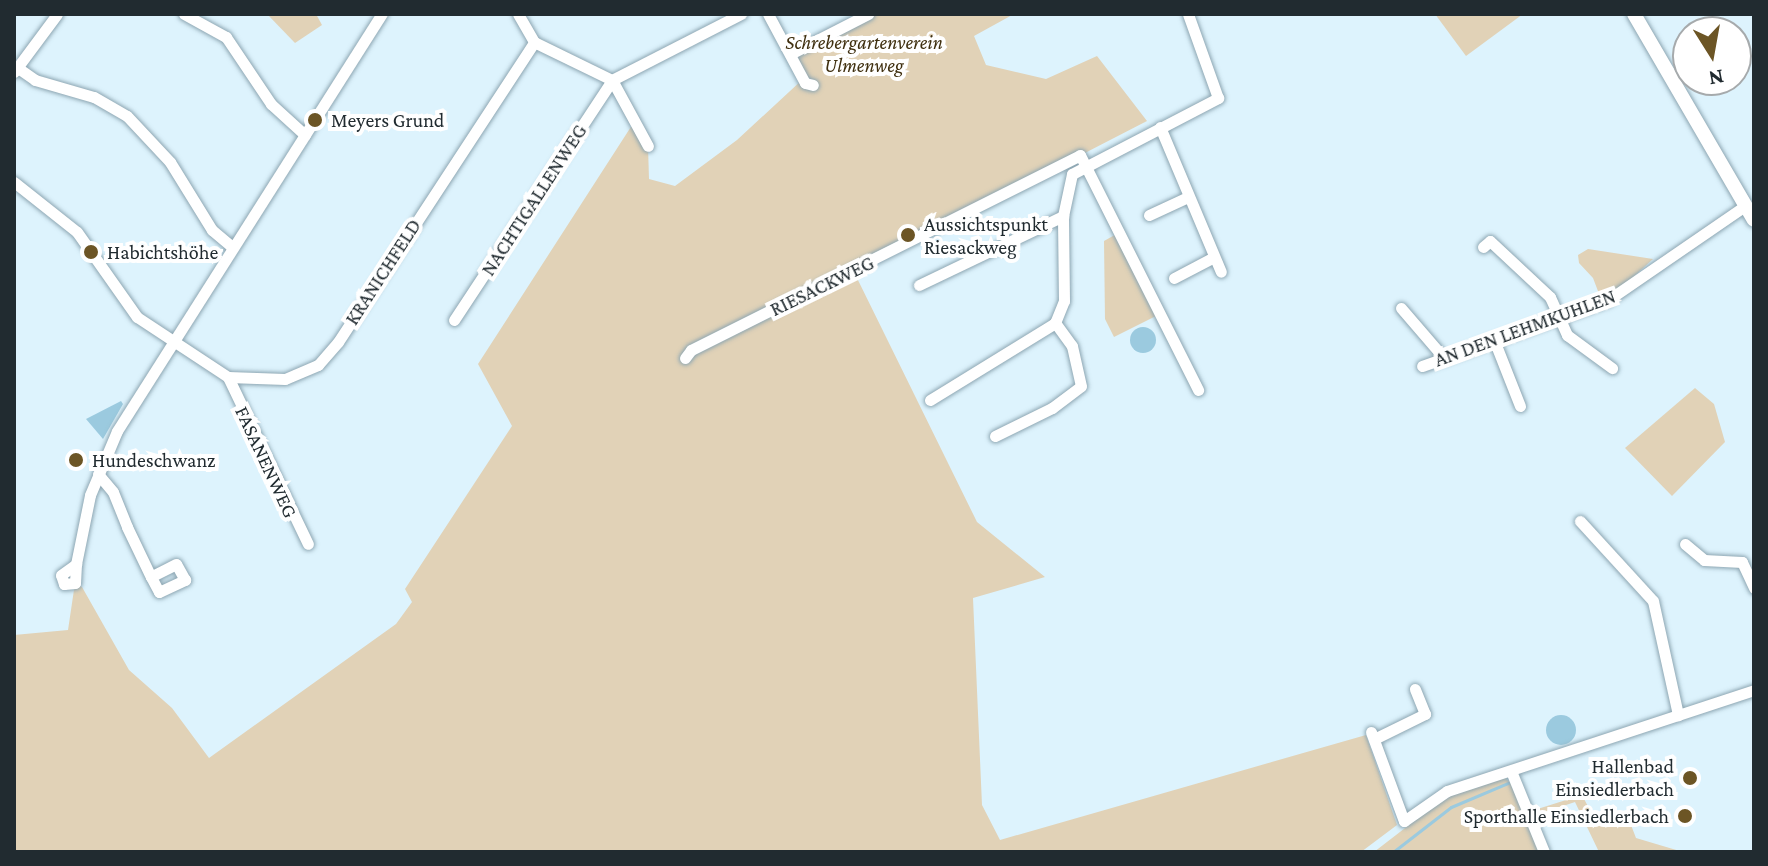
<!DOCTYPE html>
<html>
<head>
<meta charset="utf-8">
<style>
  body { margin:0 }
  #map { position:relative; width:1768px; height:866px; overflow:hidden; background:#ddf3fd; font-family:"Crimson Pro",serif }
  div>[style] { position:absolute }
  .green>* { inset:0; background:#e1d2b7 }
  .water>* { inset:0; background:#9bcadf }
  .round { border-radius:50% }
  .stream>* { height:3px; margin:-1.5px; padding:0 1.5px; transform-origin:1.5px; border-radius:1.5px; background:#9bcadf }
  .roads { filter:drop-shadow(0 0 2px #8da6b2) drop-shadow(0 0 2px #8da6b2) }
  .minor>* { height:11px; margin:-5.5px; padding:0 5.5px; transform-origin:5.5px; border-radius:5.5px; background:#fff }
  .major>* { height:14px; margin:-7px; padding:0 7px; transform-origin:7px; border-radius:7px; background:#fff }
  .dots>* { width:22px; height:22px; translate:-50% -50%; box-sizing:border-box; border:4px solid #fff; border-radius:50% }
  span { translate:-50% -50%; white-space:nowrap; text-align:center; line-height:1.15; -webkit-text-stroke:8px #fff; paint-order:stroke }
  .park-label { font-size:20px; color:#3f2f0f; font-style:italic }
  .poi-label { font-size:20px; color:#212b30 }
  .left { translate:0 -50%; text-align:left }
  .right { translate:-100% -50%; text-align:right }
  .street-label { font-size:20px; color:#212b30 }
  .frame { position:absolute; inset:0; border:16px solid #212b30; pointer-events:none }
  .north { position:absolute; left:1672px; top:16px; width:80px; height:80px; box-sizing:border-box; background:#fff; border:2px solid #a6aaac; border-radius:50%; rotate:169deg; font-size:22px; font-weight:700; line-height:32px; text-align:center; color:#212b30 }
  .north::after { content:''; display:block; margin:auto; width:28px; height:36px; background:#6c5525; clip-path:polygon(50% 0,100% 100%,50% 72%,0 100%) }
</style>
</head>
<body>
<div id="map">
  <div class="green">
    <i style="clip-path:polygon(267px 14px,316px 14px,322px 25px,295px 43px)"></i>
    <i style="clip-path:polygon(868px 14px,1014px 14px,974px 36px,986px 65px,1046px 79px,1097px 56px,1147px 121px,854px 272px,977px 522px,1045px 577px,973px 598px,982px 805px,1000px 840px,1366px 735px,1397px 825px,1361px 852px,14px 852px,14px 635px,68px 630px,75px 583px,82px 587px,129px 670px,172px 708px,209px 758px,396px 624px,412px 602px,405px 589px,512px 426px,478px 364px,636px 119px,648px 146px,649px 179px,675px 186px,737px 140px,803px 79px,790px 54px)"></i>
    <i style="clip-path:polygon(1435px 14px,1523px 14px,1466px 56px)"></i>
    <i style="clip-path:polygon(1120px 232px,1160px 314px,1114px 337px,1105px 319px,1104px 241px)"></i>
    <i style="clip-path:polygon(1588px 249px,1653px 259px,1619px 290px,1601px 299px,1593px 278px,1579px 263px,1578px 255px)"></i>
    <i style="clip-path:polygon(1695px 388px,1714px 404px,1725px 442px,1672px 496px,1625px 448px)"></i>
    <i style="clip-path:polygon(1504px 777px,1519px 791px,1528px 812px,1582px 795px,1594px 818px,1631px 825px,1636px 838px,1683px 852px,1599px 852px,1575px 802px,1530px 817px,1544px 852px,1374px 852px,1444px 798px)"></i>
  </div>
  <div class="water">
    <i class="round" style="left:1130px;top:327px;width:26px;height:26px"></i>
    <i style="clip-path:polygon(121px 401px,123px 404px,103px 439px,86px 419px)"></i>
    <i class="round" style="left:1546px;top:715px;width:30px;height:30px"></i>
  </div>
  <div class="stream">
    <i style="left:1393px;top:852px;width:73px;rotate:-37.8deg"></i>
    <i style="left:1451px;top:807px;width:62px;rotate:-22.8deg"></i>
  </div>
  <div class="roads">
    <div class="minor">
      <i style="left:184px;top:14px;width:48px;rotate:28.7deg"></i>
      <i style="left:226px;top:37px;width:81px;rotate:56.1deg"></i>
      <i style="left:271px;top:104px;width:46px;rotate:42.4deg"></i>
      <i style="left:518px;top:14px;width:32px;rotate:60deg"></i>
      <i style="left:534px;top:42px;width:87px;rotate:26deg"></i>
      <i style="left:612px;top:80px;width:75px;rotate:61.4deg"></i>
      <i style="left:768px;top:14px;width:78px;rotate:61.8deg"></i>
      <i style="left:805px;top:83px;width:8px;rotate:14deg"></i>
      <i style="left:790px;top:54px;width:88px;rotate:-27.1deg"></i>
      <i style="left:18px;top:68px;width:21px;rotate:35deg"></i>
      <i style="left:35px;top:80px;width:61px;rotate:16.1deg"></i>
      <i style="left:94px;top:97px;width:38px;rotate:30deg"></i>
      <i style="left:127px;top:116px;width:63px;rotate:46.9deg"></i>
      <i style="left:170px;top:162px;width:80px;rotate:58.3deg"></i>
      <i style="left:212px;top:230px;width:26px;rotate:40deg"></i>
      <i style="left:14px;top:72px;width:72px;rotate:-53.4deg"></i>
      <i style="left:1160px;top:127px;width:157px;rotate:67.2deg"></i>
      <i style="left:14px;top:182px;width:80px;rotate:38.4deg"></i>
      <i style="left:77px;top:232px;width:104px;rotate:54.8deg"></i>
      <i style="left:137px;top:317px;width:109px;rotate:33.4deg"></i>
      <i style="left:228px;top:377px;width:57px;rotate:2deg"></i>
      <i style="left:285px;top:379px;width:36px;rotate:-23deg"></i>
      <i style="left:318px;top:365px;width:30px;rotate:-49deg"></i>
      <i style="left:338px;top:342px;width:358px;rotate:-56.8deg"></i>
      <i style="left:1149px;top:215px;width:41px;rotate:-24.7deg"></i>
      <i style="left:1483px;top:247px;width:9px;rotate:-41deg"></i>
      <i style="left:1490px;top:241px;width:82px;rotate:43deg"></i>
      <i style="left:1550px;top:297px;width:42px;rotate:65.9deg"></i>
      <i style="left:1567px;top:335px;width:56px;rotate:36.3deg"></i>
      <i style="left:1174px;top:278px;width:45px;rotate:-27.7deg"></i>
      <i style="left:919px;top:285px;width:160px;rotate:-25.6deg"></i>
      <i style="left:1401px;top:308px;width:66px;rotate:49.3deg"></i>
      <i style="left:454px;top:320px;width:287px;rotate:-56.6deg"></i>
      <i style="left:612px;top:80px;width:145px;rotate:-27.1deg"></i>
      <i style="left:1494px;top:340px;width:71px;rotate:68.5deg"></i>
      <i style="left:685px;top:358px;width:10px;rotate:-53deg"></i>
      <i style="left:691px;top:350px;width:435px;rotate:-26.6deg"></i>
      <i style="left:1080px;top:155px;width:263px;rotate:63.3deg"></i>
      <i style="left:1422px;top:366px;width:197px;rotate:-19.5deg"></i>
      <i style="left:1608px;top:300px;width:166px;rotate:-34.5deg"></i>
      <i style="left:228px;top:377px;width:185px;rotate:64.4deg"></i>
      <i style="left:930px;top:400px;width:147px;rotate:-31.6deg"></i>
      <i style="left:1055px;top:323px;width:24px;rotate:-68deg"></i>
      <i style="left:1064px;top:301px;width:85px;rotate:-90.7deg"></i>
      <i style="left:1063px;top:216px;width:43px;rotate:-77.9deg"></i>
      <i style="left:1072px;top:174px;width:165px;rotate:-27.5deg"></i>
      <i style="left:1218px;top:98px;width:89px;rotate:-109.7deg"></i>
      <i style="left:995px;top:436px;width:64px;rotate:-26.2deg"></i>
      <i style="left:1052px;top:408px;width:36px;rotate:-37deg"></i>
      <i style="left:1081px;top:386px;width:41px;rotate:-102.7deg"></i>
      <i style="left:1072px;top:346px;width:29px;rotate:-126deg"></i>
      <i style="left:98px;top:474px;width:23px;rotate:50deg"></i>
      <i style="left:113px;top:492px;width:38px;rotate:68deg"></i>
      <i style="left:127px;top:527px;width:55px;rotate:64.4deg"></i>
      <i style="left:151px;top:577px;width:17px;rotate:62deg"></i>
      <i style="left:159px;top:592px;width:29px;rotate:-25deg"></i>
      <i style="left:185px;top:580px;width:18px;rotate:-119deg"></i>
      <i style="left:176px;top:564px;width:28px;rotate:153deg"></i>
      <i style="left:1580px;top:521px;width:108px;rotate:47.6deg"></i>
      <i style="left:1653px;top:601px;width:117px;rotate:77.6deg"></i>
      <i style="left:1685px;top:544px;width:25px;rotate:40deg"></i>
      <i style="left:1704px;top:560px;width:38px;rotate:3deg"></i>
      <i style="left:1742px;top:562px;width:29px;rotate:65deg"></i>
      <i style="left:76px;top:564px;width:19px;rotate:93deg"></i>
      <i style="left:75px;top:583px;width:11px;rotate:175deg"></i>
      <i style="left:64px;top:584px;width:9px;rotate:-108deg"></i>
      <i style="left:61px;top:575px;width:19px;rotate:-36deg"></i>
      <i style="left:76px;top:564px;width:70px;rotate:-78.5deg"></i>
      <i style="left:90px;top:495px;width:69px;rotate:-67.1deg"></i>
      <i style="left:117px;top:431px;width:494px;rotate:-57.6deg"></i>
      <i style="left:1371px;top:732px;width:95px;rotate:69.7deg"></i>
      <i style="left:1404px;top:821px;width:52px;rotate:-34.9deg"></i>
      <i style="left:1447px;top:791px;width:323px;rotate:-18.2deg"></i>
      <i style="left:1374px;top:739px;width:57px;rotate:-26.1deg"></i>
      <i style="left:1425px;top:714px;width:27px;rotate:-112deg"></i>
      <i style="left:1511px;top:771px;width:87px;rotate:67.8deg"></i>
    </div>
    <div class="major">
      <i style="left:1634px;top:14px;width:238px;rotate:59.8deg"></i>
    </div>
  </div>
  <div class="dots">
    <i style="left:315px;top:120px;background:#6c5525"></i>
    <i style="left:908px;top:235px;background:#6c5525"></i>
    <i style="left:91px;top:252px;background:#6c5525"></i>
    <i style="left:76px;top:460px;background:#6c5525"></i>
    <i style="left:1690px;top:778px;background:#6c5525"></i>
    <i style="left:1685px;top:816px;background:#6c5525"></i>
  </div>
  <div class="park-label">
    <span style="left:864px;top:54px">Schrebergartenverein<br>Ulmenweg</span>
  </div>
  <div class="poi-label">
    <span class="left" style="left:331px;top:120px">Meyers Grund</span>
    <span class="left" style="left:924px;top:236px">Aussichtspunkt<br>Riesackweg</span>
    <span class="left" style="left:107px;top:252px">Habichtshöhe</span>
    <span class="left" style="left:92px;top:460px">Hundeschwanz</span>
    <span class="right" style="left:1674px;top:778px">Hallenbad<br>Einsiedlerbach</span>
    <span class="right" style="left:1669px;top:816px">Sporthalle Einsiedlerbach</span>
  </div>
  <div class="street-label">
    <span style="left:534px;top:200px;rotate:-57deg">NACHTIGALLENWEG</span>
    <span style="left:383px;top:272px;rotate:-57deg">KRANICHFELD</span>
    <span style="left:822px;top:286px;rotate:-26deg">RIESACKWEG</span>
    <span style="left:1525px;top:328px;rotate:-20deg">AN DEN LEHMKUHLEN</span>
    <span style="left:266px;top:462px;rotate:65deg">FASANENWEG</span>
  </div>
  <div class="frame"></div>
  <div class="north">N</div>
</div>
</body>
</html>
